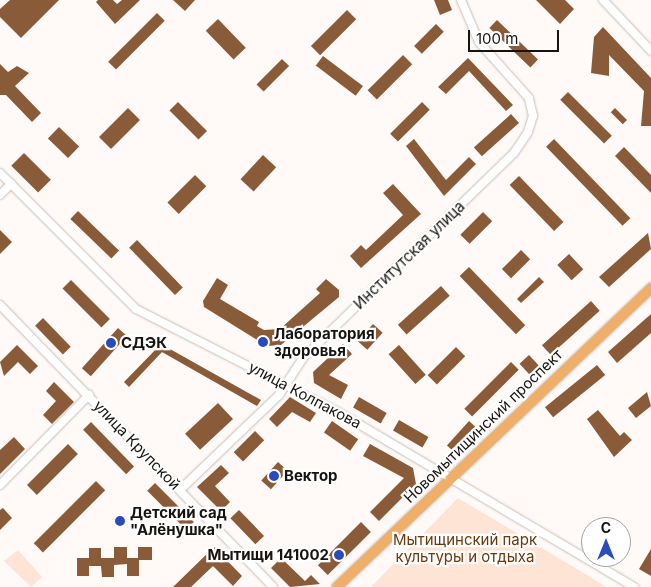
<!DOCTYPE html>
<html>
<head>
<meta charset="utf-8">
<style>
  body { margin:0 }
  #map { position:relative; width:651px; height:587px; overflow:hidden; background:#fffaf7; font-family:Inter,sans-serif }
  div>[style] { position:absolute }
  .green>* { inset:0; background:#fde4d4 }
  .building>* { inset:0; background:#8a5b38; transform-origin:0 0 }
  .roads { filter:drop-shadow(0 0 1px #c8bdb6) drop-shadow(0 0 1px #c8bdb6) }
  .minor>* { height:8px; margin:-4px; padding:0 4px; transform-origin:4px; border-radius:4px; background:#fff }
  .major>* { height:10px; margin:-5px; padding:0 5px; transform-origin:5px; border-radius:5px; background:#efaf69 }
  .dots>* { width:14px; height:14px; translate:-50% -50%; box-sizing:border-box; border:2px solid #fff; border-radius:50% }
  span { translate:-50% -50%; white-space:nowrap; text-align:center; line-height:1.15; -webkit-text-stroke:4.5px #fff; paint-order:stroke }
  .street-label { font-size:15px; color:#171310 }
  .poi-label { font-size:15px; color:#171310; font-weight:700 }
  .left { translate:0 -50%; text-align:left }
  .right { translate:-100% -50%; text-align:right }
  .park-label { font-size:15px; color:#69380e }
  .north { position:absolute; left:581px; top:517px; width:50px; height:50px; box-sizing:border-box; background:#fff; border:1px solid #a2a19f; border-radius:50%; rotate:0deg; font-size:14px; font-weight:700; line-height:20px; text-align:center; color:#171310 }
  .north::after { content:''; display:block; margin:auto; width:18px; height:22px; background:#2a4bbb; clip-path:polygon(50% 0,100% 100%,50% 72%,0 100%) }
  .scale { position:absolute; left:468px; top:30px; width:91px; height:22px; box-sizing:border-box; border:2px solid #171310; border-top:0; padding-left:6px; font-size:15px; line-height:18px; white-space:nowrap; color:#171310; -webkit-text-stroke:4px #fff; paint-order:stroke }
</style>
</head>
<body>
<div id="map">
  <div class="green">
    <i style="clip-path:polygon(458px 498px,587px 575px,606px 587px,371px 587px)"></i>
    <i style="clip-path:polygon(18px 550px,42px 577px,31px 587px,4px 561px)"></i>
  </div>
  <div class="building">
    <i style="clip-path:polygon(10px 0,59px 0,21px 38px,0 17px,0 9px)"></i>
    <i style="clip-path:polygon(98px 0,113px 0,117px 4px,122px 0,140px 0,115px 24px,96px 2px)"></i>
    <i style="clip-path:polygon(173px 0,195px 0,185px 11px)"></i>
    <i style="clip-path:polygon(434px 0,448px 0,452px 10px,440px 15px)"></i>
    <i style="clip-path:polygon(536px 0,565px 0,574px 9px,560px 24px)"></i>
    <i style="left:347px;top:10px;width:13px;height:51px;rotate:45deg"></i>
    <i style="left:157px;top:13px;width:11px;height:69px;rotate:45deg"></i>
    <i style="left:218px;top:19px;width:40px;height:17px;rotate:46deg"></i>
    <i style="left:497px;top:20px;width:57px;height:11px;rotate:44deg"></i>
    <i style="left:436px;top:24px;width:11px;height:31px;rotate:45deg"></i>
    <i style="clip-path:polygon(603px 27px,651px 78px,651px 126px,641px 126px,644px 91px,609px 55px,609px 76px,591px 73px,594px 37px)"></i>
    <i style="left:403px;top:55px;width:13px;height:50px;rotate:45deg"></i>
    <i style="left:323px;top:56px;width:50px;height:12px;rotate:37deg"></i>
    <i style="clip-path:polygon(468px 58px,513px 105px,506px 111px,469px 71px,446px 94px,438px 87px)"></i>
    <i style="left:282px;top:59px;width:10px;height:36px;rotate:45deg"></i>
    <i style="clip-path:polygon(0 64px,8px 72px,17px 66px,29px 73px,15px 86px,41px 113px,32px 122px,6px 95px,0 95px)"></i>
    <i style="left:568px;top:92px;width:62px;height:11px;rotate:45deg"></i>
    <i style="left:178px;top:102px;width:41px;height:12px;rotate:45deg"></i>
    <i style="left:422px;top:102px;width:11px;height:45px;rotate:45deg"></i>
    <i style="left:128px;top:108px;width:17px;height:41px;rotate:45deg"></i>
    <i style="left:615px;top:108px;width:17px;height:6px;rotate:45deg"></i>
    <i style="left:511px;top:114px;width:12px;height:50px;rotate:48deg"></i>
    <i style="left:59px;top:127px;width:28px;height:16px;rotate:44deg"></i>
    <i style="clip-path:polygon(414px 139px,446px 180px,469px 157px,476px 164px,444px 196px,406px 146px)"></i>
    <i style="left:554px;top:139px;width:110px;height:11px;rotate:46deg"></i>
    <i style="clip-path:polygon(624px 147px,651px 175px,651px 193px,615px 156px)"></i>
    <i style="left:24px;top:153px;width:38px;height:18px;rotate:45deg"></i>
    <i style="left:263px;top:155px;width:18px;height:33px;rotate:43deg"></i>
    <i style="left:195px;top:175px;width:16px;height:39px;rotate:45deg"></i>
    <i style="left:519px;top:176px;width:64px;height:13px;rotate:46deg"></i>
    <i style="clip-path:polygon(393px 184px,421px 214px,361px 268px,350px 256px,361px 245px,366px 250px,403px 215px,383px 193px)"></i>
    <i style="left:78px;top:211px;width:57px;height:11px;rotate:44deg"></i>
    <i style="left:483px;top:212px;width:13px;height:32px;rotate:45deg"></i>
    <i style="clip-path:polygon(0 230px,12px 242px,0 254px)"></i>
    <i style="clip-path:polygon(648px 233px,651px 249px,609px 287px,599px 277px)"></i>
    <i style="left:137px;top:240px;width:66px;height:11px;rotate:46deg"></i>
    <i style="left:521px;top:250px;width:13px;height:27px;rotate:45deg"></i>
    <i style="left:569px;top:254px;width:21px;height:16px;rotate:47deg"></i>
    <i style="left:469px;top:267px;width:81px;height:13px;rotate:46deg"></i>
    <i style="clip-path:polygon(539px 277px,544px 282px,521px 303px,517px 299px)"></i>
    <i style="clip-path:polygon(217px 278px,228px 285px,220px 299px,259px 322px,257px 326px,264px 330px,280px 329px,320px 293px,316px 289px,326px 279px,339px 290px,339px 297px,281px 345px,267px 346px,204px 307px,203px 301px)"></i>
    <i style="left:71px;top:280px;width:55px;height:12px;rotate:45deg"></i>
    <i style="left:441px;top:286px;width:13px;height:58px;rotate:48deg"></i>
    <i style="left:591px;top:301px;width:13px;height:66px;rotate:48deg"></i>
    <i style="clip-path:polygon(651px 314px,651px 333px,617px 363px,608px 352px)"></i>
    <i style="left:43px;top:318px;width:40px;height:11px;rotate:46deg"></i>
    <i style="left:373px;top:324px;width:13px;height:23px;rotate:42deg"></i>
    <i style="left:118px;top:328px;width:12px;height:54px;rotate:42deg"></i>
    <i style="clip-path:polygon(161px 344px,261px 400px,257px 406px,162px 352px,129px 387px,124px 382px)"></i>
    <i style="clip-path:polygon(343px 344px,352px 354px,329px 375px,348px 385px,341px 399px,314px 383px,313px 372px)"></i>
    <i style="clip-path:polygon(17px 345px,38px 366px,30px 374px,18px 362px,4px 376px,0 362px)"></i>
    <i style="left:399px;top:345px;width:40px;height:14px;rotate:48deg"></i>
    <i style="left:456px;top:347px;width:13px;height:40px;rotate:45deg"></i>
    <i style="left:529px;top:355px;width:19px;height:13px;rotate:47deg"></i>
    <i style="left:511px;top:362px;width:11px;height:66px;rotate:45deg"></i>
    <i style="left:597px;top:365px;width:13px;height:67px;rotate:51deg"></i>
    <i style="clip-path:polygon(54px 382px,74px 402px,52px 424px,43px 415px,56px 401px,46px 391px)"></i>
    <i style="clip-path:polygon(647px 392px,651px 406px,636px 418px,628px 408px)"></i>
    <i style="clip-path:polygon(290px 397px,316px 413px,310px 422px,292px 412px,277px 427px,269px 419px)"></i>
    <i style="left:359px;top:397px;width:32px;height:12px;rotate:30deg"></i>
    <i style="left:218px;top:403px;width:22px;height:45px;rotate:47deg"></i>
    <i style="clip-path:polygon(598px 410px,620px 436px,624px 432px,632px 440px,614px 457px,587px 419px)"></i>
    <i style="left:399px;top:420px;width:34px;height:12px;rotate:30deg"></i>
    <i style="left:332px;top:421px;width:32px;height:14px;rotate:35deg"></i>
    <i style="left:469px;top:421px;width:12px;height:33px;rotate:42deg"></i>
    <i style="left:91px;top:422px;width:62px;height:11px;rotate:46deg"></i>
    <i style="left:255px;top:431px;width:13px;height:30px;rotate:45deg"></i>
    <i style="clip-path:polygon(14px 437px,25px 449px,0 474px,0 450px)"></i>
    <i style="left:68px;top:444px;width:14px;height:58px;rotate:45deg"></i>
    <i style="clip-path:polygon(370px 444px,413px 468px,416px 484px,379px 521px,370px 512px,404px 478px,363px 456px)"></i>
    <i style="left:278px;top:462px;width:13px;height:25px;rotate:42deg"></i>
    <i style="clip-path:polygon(221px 465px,229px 473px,215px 486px,230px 502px,221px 511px,197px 487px)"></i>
    <i style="left:96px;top:481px;width:13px;height:88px;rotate:45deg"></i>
    <i style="left:155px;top:483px;width:55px;height:11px;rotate:45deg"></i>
    <i style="clip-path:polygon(3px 508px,12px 518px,0 530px,0 510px)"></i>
    <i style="left:239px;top:510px;width:36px;height:12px;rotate:46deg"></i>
    <i style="left:361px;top:522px;width:14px;height:61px;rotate:45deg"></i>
    <i style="clip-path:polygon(114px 547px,127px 547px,127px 558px,138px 558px,138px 547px,152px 547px,152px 560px,139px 560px,139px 576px,127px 576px,127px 564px,114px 565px,114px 577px,102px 577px,101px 566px,89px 566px,89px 576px,77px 576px,77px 558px,89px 558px,89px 548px,101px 548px,101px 558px,114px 558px)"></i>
    <i style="clip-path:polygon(214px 547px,242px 576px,233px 586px,213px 566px,191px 587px,173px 587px)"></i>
    <i style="clip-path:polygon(651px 549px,651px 576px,639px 569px)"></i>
    <i style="clip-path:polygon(281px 558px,305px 581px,311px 575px,320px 584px,290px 587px,271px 568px)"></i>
  </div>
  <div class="roads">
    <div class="minor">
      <i style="left:603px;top:0;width:70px;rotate:46.7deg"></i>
      <i style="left:0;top:173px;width:192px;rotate:45deg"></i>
      <i style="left:136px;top:309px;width:229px;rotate:27deg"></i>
      <i style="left:340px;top:413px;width:342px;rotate:30.6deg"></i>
      <i style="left:0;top:195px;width:16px;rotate:-45deg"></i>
      <i style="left:0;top:305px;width:392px;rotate:45.9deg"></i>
      <i style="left:0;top:485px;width:127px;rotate:-45.3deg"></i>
      <i style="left:181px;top:489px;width:136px;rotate:-43.8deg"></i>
      <i style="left:279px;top:395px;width:44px;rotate:-57deg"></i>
      <i style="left:303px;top:358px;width:294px;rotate:-44.2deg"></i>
      <i style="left:514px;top:153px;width:25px;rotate:-56deg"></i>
      <i style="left:528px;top:132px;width:17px;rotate:-73deg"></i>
      <i style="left:533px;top:116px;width:18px;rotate:-103deg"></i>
      <i style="left:529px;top:98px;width:75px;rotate:-131.8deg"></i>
      <i style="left:479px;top:42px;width:46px;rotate:-113.2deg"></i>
    </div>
    <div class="major">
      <i style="left:337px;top:587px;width:434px;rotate:-43.6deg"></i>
    </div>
  </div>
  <div class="dots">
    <i style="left:263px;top:342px;background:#2a4bbb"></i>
    <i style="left:111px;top:343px;background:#2a4bbb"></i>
    <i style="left:274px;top:476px;background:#2a4bbb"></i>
    <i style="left:120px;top:521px;background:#2a4bbb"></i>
    <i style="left:339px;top:555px;background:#2a4bbb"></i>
  </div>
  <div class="street-label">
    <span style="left:409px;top:255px;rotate:-44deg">Институтская улица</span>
    <span style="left:305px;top:395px;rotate:28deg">улица Колпакова</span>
    <span style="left:483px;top:426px;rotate:-44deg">Новомытищинский проспект</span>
    <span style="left:137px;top:445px;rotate:46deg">улица Крупской</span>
  </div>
  <div class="poi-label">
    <span class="left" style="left:274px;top:342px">Лаборатория<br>здоровья</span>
    <span class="left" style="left:121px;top:343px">СДЭК</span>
    <span class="left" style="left:284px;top:476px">Вектор</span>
    <span class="left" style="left:130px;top:521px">Детский сад<br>"Алёнушка"</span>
    <span class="right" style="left:329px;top:555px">Мытищи 141002</span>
  </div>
  <div class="park-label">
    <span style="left:465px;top:548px">Мытищинский парк<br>культуры и отдыха</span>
  </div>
  <div class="north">С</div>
  <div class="scale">100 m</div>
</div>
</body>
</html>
